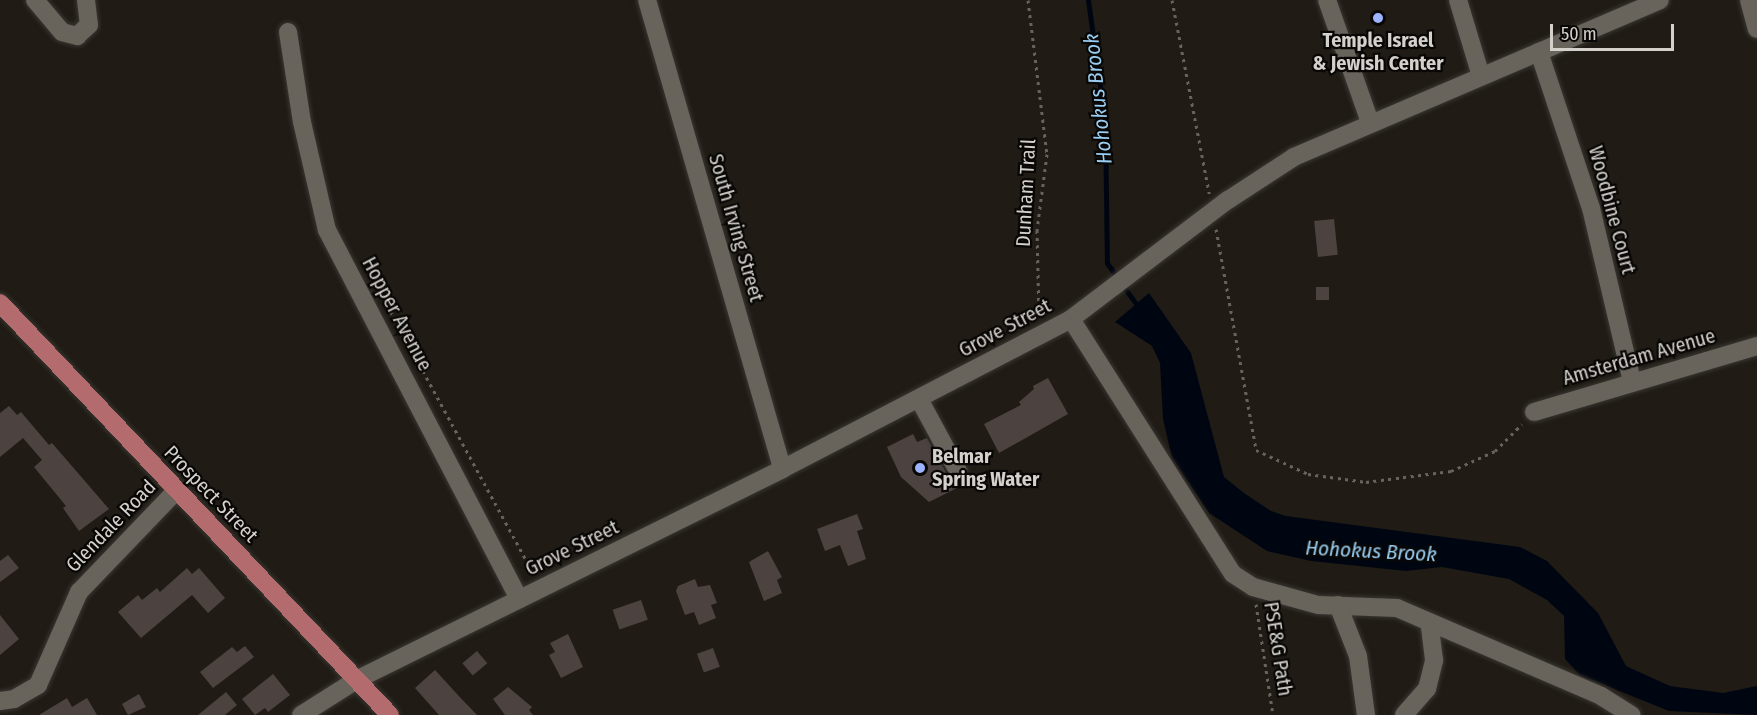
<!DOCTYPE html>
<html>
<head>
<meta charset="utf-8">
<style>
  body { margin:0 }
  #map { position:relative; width:1757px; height:715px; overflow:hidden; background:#201c15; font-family:"Fira Sans Condensed",sans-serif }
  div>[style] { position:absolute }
  .water>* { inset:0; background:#000611 }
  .stream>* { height:5px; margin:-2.5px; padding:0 2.5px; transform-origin:2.5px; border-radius:2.5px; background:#000611 }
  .building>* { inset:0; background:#4c4240; transform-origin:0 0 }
  .path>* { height:3px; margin-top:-1.5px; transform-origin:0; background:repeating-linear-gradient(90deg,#67645e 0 3px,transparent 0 7.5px) }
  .roads { filter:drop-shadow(0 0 2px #3a3733) drop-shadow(0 0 2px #3a3733) }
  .minor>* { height:18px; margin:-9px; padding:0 9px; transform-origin:9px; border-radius:9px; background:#69645b }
  .major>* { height:18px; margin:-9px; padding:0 9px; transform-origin:9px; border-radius:9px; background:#b36b6e }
  .dots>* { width:16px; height:16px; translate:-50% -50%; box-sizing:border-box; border:3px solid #080705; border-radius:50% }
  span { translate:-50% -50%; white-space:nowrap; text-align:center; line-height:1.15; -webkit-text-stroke:4.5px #080705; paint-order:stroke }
  .poi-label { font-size:20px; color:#d4d1cc; font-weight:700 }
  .left { translate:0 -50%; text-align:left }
  .street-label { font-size:20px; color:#d4d1cc }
  .water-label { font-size:21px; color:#99cdf2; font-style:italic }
  .scale { position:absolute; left:1550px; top:24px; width:124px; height:27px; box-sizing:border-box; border:3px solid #d4d1cc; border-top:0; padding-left:8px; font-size:18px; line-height:21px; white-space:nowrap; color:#d4d1cc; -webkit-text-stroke:4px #080705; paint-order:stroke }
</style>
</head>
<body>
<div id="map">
  <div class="water">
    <i style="clip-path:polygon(1149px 293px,1191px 353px,1224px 477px,1244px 493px,1271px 511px,1286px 516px,1520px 547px,1547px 561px,1598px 613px,1626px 666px,1670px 686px,1723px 693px,1757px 686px,1757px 715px,1669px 711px,1580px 675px,1565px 659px,1564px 616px,1547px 600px,1509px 579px,1442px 567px,1406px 571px,1311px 561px,1267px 551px,1209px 513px,1172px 458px,1163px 419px,1160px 363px,1152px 346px,1115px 322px)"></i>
  </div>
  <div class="stream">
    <i style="left:1088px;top:0;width:124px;rotate:82.1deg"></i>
    <i style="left:1105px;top:123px;width:140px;rotate:89.2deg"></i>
    <i style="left:1107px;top:263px;width:55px;rotate:54.6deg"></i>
  </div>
  <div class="building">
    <i style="left:1334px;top:219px;width:36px;height:20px;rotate:84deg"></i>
    <i style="left:1316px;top:287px;width:13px;height:13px"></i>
    <i style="clip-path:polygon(1048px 378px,1068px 414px,999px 453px,984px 424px,1021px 405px,1019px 402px,1034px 389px,1033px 386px)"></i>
    <i style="clip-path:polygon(9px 406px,17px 415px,21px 412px,49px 445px,52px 443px,109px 509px,79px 531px,63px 508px,66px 506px,34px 467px,42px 460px,23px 438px,0 457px,0 413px)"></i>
    <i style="clip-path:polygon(913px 434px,917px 442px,927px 438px,948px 476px,959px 487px,929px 502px,901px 477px,887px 447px)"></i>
    <i style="clip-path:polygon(857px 514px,863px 529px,857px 531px,866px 559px,848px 566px,840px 545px,825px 551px,817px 529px)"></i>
    <i style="clip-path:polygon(768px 551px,782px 577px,777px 580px,782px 593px,764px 601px,749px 562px)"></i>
    <i style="clip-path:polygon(8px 555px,19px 568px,0 582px,0 561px)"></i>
    <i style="clip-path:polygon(187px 568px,192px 574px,199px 568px,225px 598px,208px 613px,192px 595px,141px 638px,118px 612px,138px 595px,142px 600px,157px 588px,160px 592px)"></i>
    <i style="clip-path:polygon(695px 579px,698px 587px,710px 585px,717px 603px,711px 605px,716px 618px,699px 625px,694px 612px,685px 615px,676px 591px,678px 586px)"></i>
    <i style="left:641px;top:600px;width:21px;height:30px;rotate:71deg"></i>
    <i style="clip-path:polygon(0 615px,19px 639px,0 655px)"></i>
    <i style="clip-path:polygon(568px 634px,583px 667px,561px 678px,549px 655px,555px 652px,550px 643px)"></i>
    <i style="clip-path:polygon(245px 646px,254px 657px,213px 688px,200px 672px,232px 647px,237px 652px)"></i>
    <i style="left:713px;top:648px;width:20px;height:17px;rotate:70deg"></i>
    <i style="left:477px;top:651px;width:16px;height:19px;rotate:50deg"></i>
    <i style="clip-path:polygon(435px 670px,456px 693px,477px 715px,439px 715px,415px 688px)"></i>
    <i style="clip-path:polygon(273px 674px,290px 695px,268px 712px,265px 708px,255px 715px,242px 699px)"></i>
    <i style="clip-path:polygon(508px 687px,532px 707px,529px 710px,533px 715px,505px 715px,493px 699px)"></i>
    <i style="clip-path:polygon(226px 692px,237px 705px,225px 715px,198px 715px)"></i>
    <i style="clip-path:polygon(139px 694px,146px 707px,128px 715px,122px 704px)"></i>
    <i style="clip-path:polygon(67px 698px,72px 707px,87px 698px,97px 715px,39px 715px)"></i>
  </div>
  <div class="path">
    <i style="left:1028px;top:0;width:155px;rotate:83deg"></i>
    <i style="left:1047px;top:154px;width:77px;rotate:97.5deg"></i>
    <i style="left:1037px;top:230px;width:87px;rotate:88.7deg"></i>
    <i style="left:1172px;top:0;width:197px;rotate:79.1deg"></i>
    <i style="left:1216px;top:229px;width:225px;rotate:79.7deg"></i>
    <i style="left:1256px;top:450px;width:57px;rotate:24.8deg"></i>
    <i style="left:1308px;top:474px;width:59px;rotate:7.9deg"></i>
    <i style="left:1366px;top:482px;width:86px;rotate:-7.4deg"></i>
    <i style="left:1451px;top:471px;width:48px;rotate:-24.4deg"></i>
    <i style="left:1495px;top:451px;width:38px;rotate:-45deg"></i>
    <i style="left:387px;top:305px;width:305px;rotate:61.4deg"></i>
    <i style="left:1256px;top:604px;width:112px;rotate:81.3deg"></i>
  </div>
  <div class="roads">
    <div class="minor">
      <i style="left:35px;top:0;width:42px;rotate:49.8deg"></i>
      <i style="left:62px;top:32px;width:16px;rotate:15deg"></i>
      <i style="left:77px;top:36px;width:16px;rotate:-43deg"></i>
      <i style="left:89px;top:25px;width:25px;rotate:-97deg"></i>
      <i style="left:647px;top:0;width:488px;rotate:73.9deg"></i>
      <i style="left:1327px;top:0;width:129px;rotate:70.6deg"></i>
      <i style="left:1458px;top:0;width:79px;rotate:73.2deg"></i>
      <i style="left:1749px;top:0;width:30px;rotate:75deg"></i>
      <i style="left:288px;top:32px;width:91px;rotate:81.2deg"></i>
      <i style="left:302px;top:122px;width:111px;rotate:77deg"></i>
      <i style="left:327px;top:230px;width:416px;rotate:62.5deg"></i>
      <i style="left:1539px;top:52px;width:164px;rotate:71.6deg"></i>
      <i style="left:1591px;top:208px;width:179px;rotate:76.7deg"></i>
      <i style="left:1071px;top:319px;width:302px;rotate:57.6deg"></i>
      <i style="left:1233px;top:574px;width:24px;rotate:33deg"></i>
      <i style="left:1253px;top:587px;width:67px;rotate:15.5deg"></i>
      <i style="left:1318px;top:605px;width:79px;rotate:2.2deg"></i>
      <i style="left:1397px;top:608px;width:222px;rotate:23.3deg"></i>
      <i style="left:1601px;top:696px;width:36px;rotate:32deg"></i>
      <i style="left:919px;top:399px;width:82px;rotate:61.6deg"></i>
      <i style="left:1534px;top:412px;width:233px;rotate:-16.5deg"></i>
      <i style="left:1338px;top:605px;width:55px;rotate:68.6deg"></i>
      <i style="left:1358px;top:656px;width:60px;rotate:82.3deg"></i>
      <i style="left:0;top:701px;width:14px;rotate:-8deg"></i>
      <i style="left:14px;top:699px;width:28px;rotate:-30deg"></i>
      <i style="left:38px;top:685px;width:102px;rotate:-66.2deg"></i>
      <i style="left:79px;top:592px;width:140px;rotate:-46.2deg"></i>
      <i style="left:301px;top:715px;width:67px;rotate:-32.3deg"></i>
      <i style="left:358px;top:679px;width:473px;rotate:-26.3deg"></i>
      <i style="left:782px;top:469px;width:326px;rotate:-27.4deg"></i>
      <i style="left:1071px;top:319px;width:197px;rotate:-37.2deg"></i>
      <i style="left:1228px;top:200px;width:79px;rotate:-33.1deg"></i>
      <i style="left:1294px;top:157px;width:398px;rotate:-23.2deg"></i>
      <i style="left:1404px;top:715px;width:35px;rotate:-49deg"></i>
      <i style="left:1427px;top:689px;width:30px;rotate:-76deg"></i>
      <i style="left:1434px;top:660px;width:38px;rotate:-97deg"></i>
    </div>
    <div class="major">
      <i style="left:0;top:303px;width:567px;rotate:46.57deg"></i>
    </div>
  </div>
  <div class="dots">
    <i style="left:1378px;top:18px;background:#9bb4fd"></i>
    <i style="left:920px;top:468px;background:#9bb4fd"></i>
  </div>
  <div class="poi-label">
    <span style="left:1378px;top:52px">Temple Israel<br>&amp; Jewish Center</span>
    <span class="left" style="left:932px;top:468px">Belmar<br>Spring Water</span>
  </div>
  <div class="street-label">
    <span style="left:1026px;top:193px;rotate:-87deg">Dunham Trail</span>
    <span style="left:1612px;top:210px;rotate:75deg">Woodbine Court</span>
    <span style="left:736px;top:228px;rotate:74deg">South Irving Street</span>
    <span style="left:397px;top:314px;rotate:62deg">Hopper Avenue</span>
    <span style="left:1005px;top:328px;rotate:-28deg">Grove Street</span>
    <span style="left:1639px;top:357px;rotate:-16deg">Amsterdam Avenue</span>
    <span style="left:211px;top:494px;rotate:46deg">Prospect Street</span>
    <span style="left:111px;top:526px;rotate:-46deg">Glendale Road</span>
    <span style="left:572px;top:548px;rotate:-26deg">Grove Street</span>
    <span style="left:1278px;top:649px;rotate:81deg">PSE&amp;G Path</span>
  </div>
  <div class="water-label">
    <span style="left:1098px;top:99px;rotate:-96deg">Hohokus Brook</span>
    <span style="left:1371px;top:551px;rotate:3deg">Hohokus Brook</span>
  </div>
  <div class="scale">50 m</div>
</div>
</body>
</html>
